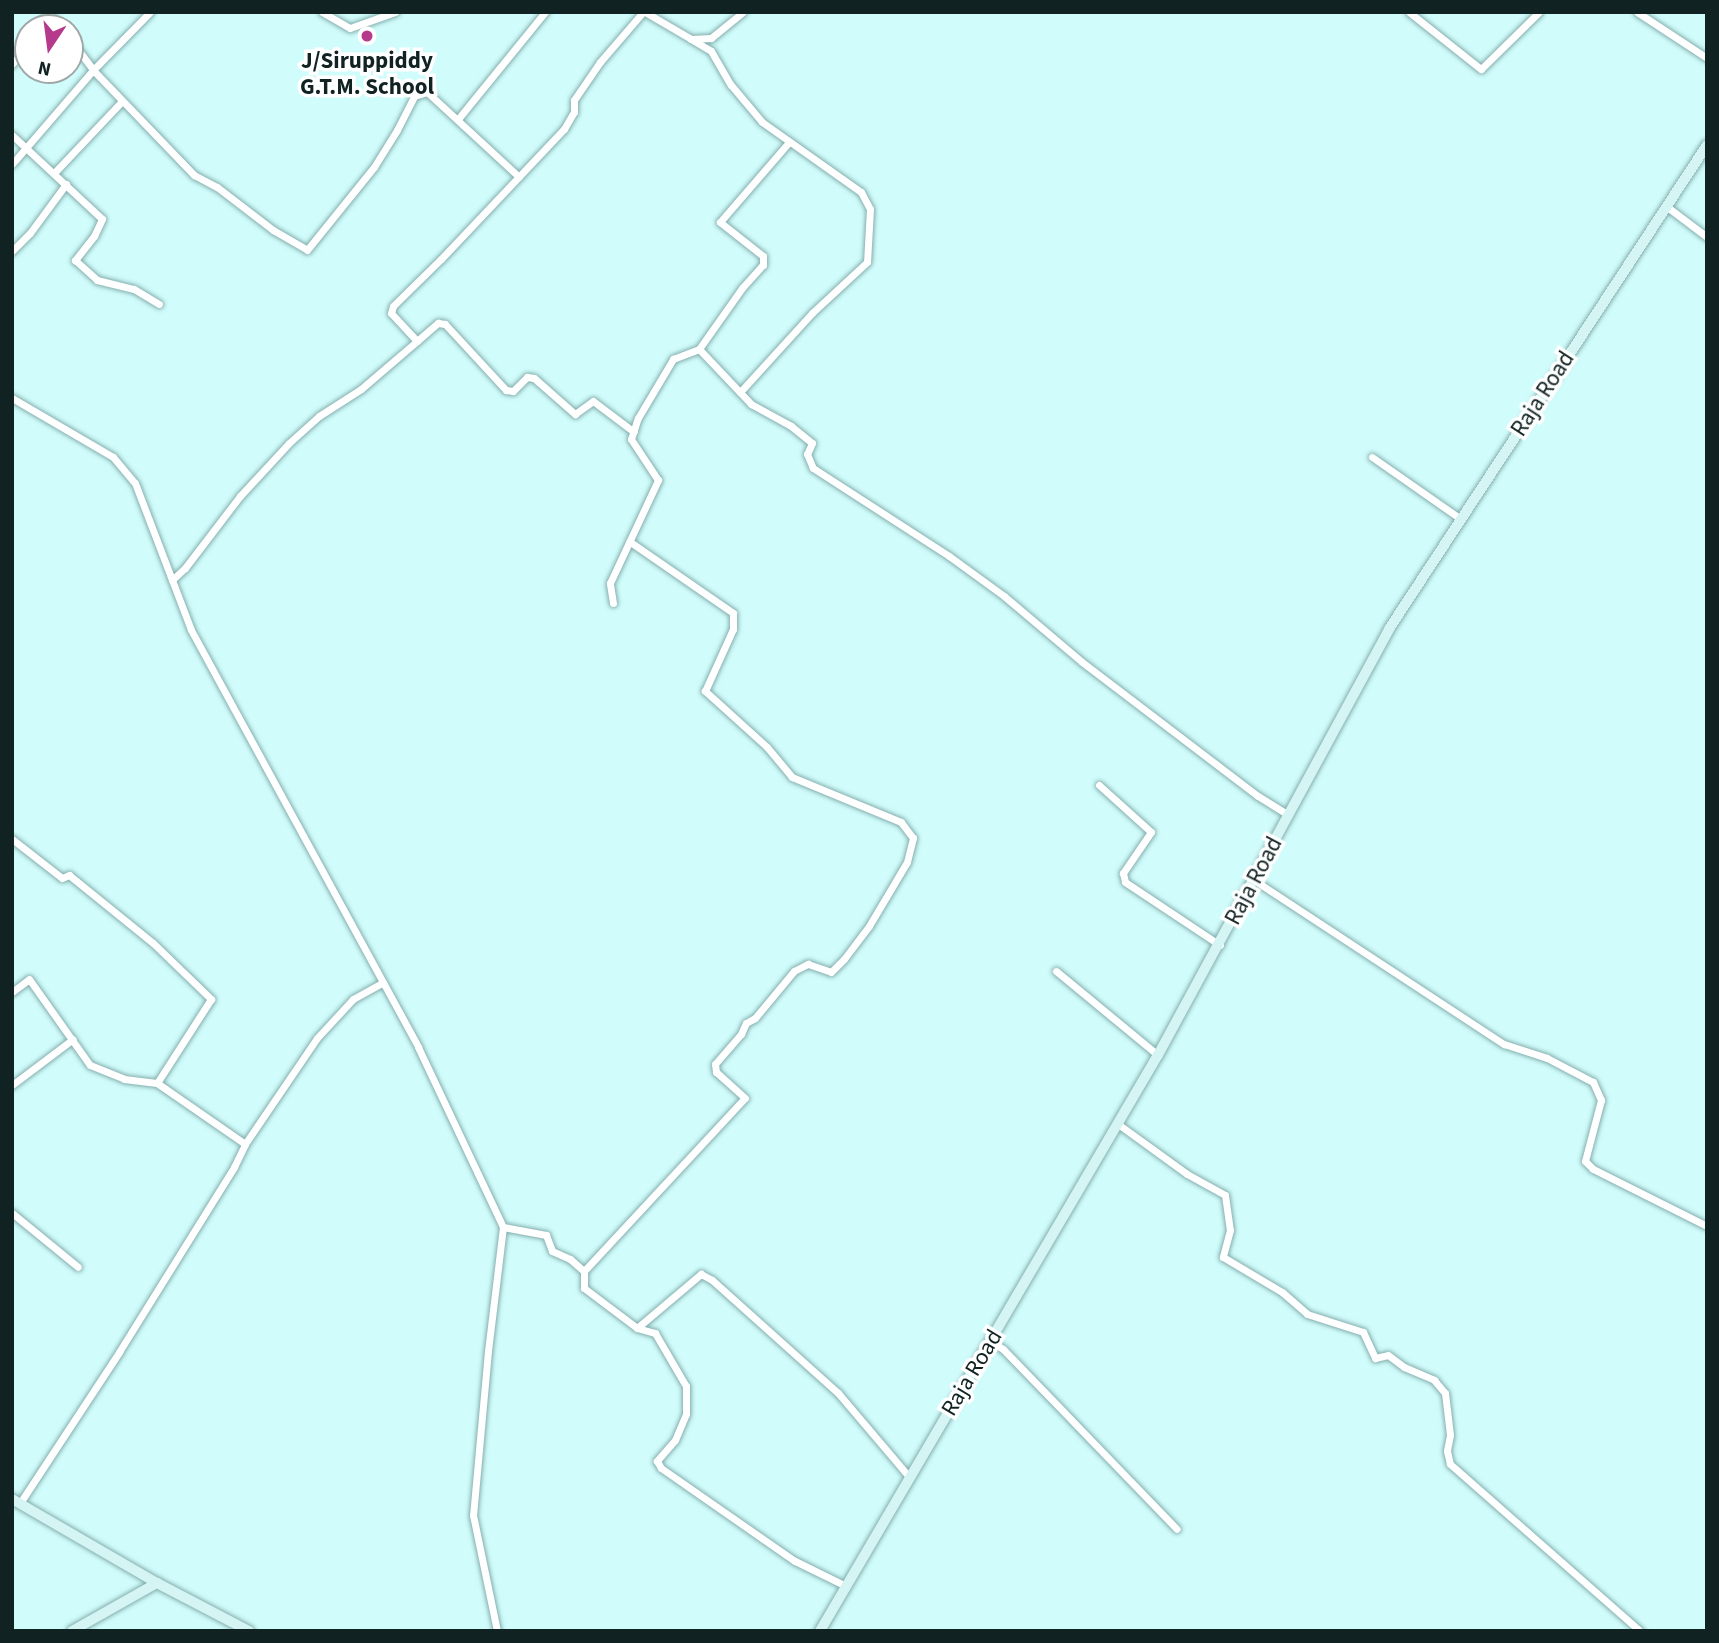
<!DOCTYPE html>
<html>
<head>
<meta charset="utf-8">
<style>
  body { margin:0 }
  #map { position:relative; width:1719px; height:1643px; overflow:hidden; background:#d0fcfb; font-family:"Source Sans 3",sans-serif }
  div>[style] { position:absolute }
  .roads { filter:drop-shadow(0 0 2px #85afae) drop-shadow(0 0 2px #85afae) }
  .street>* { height:7px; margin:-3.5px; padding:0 3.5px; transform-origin:3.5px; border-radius:3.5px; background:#fff }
  .secondary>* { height:10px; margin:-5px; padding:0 5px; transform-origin:5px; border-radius:5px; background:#d4f5f4 }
  .dots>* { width:19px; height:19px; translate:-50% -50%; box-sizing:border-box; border:4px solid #fff; border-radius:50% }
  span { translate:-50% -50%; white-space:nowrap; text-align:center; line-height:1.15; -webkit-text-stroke:7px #fff; paint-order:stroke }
  .poi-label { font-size:23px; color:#122; font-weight:700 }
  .street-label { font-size:23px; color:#122 }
  .frame { position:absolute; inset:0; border:14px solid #122; pointer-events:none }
  .north { position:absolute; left:14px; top:14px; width:70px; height:70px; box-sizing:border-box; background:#fff; border:2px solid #a0a7a7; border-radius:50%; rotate:193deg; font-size:19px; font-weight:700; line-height:28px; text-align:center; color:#122 }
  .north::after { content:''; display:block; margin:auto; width:24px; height:32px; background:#b53a8b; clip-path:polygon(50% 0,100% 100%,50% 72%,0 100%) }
</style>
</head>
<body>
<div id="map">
  <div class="roads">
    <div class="street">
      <i style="left:46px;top:12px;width:23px;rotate:45deg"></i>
      <i style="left:322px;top:12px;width:32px;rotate:30deg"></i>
      <i style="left:350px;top:28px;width:48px;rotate:-19.6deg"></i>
      <i style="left:645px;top:12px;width:53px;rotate:30.4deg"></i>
      <i style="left:691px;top:39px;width:20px;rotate:-3deg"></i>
      <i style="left:711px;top:38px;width:41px;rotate:-39.1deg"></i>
      <i style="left:1409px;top:12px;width:92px;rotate:38.4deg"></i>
      <i style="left:1481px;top:69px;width:81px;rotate:-44.5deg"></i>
      <i style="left:1637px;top:12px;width:84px;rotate:33.3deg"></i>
      <i style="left:45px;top:28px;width:13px;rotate:-48deg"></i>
      <i style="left:70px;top:39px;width:39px;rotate:53deg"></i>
      <i style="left:93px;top:70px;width:81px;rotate:-45.5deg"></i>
      <i style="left:691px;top:39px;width:23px;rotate:31deg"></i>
      <i style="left:711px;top:51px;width:39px;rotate:60deg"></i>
      <i style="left:731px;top:85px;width:48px;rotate:50deg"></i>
      <i style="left:762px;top:122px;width:121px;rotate:35.3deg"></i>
      <i style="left:861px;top:192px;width:19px;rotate:62deg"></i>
      <i style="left:870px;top:209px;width:53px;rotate:93.2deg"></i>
      <i style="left:867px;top:262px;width:75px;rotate:137.2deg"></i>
      <i style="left:812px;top:313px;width:107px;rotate:132.3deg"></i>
      <i style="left:12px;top:64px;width:24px;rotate:-48deg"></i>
      <i style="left:458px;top:119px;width:138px;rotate:-50.9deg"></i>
      <i style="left:12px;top:135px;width:123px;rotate:43deg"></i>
      <i style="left:102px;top:219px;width:19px;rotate:115deg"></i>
      <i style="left:94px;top:236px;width:31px;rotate:128deg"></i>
      <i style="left:75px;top:260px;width:30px;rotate:42deg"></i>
      <i style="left:97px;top:280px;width:38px;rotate:14deg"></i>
      <i style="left:134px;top:289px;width:29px;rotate:31deg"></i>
      <i style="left:12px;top:164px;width:124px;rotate:-49.2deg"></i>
      <i style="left:93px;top:70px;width:146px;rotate:46.1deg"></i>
      <i style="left:194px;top:175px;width:26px;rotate:28deg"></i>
      <i style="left:217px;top:187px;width:71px;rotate:37.5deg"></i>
      <i style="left:273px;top:230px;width:39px;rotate:30deg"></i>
      <i style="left:307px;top:250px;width:107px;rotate:-51.1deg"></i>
      <i style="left:374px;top:167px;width:44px;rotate:-58.1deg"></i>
      <i style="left:397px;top:130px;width:38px;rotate:-63deg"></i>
      <i style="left:414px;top:96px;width:14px;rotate:-17deg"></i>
      <i style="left:427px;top:92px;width:125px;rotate:42.7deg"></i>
      <i style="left:54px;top:173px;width:99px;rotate:-46.6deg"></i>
      <i style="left:1666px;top:206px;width:51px;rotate:37.1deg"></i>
      <i style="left:12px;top:251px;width:25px;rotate:-45deg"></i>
      <i style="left:30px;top:233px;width:61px;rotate:-53.7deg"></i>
      <i style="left:417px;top:341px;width:28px;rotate:-41deg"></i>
      <i style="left:438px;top:323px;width:7px;rotate:8deg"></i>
      <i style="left:445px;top:324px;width:90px;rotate:47.3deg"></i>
      <i style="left:506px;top:390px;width:7px;rotate:8deg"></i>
      <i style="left:513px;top:391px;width:20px;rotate:-45deg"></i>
      <i style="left:527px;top:377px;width:7px;rotate:8deg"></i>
      <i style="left:534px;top:378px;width:55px;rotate:41.3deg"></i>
      <i style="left:575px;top:414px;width:22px;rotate:-36deg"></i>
      <i style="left:593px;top:401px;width:51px;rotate:37.1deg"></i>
      <i style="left:699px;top:349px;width:75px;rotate:-54.8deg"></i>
      <i style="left:742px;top:288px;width:31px;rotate:-48deg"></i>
      <i style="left:763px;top:265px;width:9px;rotate:-90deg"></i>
      <i style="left:763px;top:256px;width:55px;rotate:-141.7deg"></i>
      <i style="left:720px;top:222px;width:106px;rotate:-49.2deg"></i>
      <i style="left:12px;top:398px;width:117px;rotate:30.3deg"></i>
      <i style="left:113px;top:457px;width:34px;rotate:50deg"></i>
      <i style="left:135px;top:483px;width:157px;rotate:69.1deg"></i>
      <i style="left:191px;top:630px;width:475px;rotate:61.4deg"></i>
      <i style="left:418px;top:1047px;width:199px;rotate:64.7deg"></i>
      <i style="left:503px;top:1227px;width:125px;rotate:96.9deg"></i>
      <i style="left:488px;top:1351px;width:165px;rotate:95.2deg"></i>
      <i style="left:473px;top:1515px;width:118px;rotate:78.3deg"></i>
      <i style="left:1372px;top:457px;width:108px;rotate:34.9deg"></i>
      <i style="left:172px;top:580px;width:18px;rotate:-43deg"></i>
      <i style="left:185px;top:568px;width:91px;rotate:-52.6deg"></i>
      <i style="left:240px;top:496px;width:72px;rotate:-47.2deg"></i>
      <i style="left:289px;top:443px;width:40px;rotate:-42deg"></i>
      <i style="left:319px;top:416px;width:50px;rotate:-32.7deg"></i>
      <i style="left:361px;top:389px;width:74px;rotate:-40.6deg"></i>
      <i style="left:417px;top:341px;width:38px;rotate:-133deg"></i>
      <i style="left:391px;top:313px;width:7px;rotate:-74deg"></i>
      <i style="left:393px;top:306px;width:67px;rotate:-44.4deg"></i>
      <i style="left:441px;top:259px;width:179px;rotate:-46.6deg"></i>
      <i style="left:564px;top:129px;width:20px;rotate:-60deg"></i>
      <i style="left:574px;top:112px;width:12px;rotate:-90deg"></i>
      <i style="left:574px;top:100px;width:46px;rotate:-55.6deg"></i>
      <i style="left:600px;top:62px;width:66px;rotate:-49.3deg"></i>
      <i style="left:613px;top:603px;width:20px;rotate:-99deg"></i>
      <i style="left:610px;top:583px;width:114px;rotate:-65deg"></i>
      <i style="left:658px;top:480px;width:49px;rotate:-123.4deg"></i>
      <i style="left:631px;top:439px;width:22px;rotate:-72deg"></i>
      <i style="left:638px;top:418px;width:69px;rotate:-59.3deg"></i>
      <i style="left:673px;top:359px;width:28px;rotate:-21deg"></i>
      <i style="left:699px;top:349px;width:76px;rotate:46.6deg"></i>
      <i style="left:751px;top:404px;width:46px;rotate:28.8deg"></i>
      <i style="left:791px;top:426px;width:27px;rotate:39deg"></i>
      <i style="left:812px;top:443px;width:12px;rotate:114deg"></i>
      <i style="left:807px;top:454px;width:15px;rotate:67deg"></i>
      <i style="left:813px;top:468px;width:162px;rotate:32.9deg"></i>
      <i style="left:949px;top:556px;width:68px;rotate:36deg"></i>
      <i style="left:1004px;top:596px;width:102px;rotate:40.2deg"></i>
      <i style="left:1082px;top:662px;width:221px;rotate:37.3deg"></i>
      <i style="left:1258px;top:796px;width:36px;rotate:32deg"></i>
      <i style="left:1099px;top:785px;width:70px;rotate:42.1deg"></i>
      <i style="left:1151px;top:832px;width:50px;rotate:124.3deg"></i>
      <i style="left:1123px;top:873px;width:9px;rotate:77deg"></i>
      <i style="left:1125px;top:882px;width:114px;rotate:33.6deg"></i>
      <i style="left:12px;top:839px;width:63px;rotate:38deg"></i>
      <i style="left:62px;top:878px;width:8px;rotate:-23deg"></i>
      <i style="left:69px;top:875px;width:108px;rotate:39deg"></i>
      <i style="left:153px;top:943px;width:81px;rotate:44deg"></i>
      <i style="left:211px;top:999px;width:100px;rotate:122.7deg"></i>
      <i style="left:1254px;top:880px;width:299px;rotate:33.3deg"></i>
      <i style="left:1504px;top:1044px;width:45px;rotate:18deg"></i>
      <i style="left:1547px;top:1058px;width:52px;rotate:27.6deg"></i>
      <i style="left:1593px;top:1082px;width:20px;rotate:66deg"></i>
      <i style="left:1601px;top:1100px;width:63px;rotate:104.7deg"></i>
      <i style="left:1585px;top:1161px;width:11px;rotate:45deg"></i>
      <i style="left:1593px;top:1169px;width:127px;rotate:26.6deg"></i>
      <i style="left:1056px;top:971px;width:132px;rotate:39.5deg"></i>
      <i style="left:12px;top:992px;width:21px;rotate:-37deg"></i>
      <i style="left:29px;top:979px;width:105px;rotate:54.7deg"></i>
      <i style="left:90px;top:1065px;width:37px;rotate:22deg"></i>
      <i style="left:124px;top:1079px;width:33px;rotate:7deg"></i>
      <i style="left:157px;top:1083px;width:107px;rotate:34.7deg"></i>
      <i style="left:12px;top:1085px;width:76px;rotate:-37deg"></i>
      <i style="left:1118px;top:1124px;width:85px;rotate:35.9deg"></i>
      <i style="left:1187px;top:1174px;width:43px;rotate:28.9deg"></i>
      <i style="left:1225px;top:1195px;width:35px;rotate:82deg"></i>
      <i style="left:1230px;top:1230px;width:28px;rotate:105deg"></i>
      <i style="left:1223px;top:1257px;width:69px;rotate:30.7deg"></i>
      <i style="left:1282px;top:1292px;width:33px;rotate:41deg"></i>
      <i style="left:1307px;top:1314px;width:59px;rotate:17.8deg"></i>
      <i style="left:1363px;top:1332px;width:29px;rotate:65deg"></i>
      <i style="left:1375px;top:1358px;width:13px;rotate:-13deg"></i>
      <i style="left:1388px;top:1355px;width:20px;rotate:37deg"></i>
      <i style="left:1404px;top:1367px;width:33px;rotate:23deg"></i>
      <i style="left:1434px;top:1380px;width:17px;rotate:50deg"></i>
      <i style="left:1445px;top:1393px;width:42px;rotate:83.2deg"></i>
      <i style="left:1450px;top:1435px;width:16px;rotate:101deg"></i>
      <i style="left:1447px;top:1451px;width:13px;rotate:77deg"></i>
      <i style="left:1450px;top:1464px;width:253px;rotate:41.3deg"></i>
      <i style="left:12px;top:1213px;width:85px;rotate:39.3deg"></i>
      <i style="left:503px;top:1227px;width:44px;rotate:10.5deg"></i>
      <i style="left:546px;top:1235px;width:17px;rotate:69deg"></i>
      <i style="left:552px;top:1251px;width:20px;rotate:24deg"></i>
      <i style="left:570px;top:1259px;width:18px;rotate:41deg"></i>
      <i style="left:584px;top:1271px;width:17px;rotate:90deg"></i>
      <i style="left:584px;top:1288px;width:66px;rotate:37deg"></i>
      <i style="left:637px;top:1328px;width:19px;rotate:16deg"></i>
      <i style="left:655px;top:1333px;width:61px;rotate:59.7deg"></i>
      <i style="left:686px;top:1386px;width:28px;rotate:90deg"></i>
      <i style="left:686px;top:1414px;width:28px;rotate:113deg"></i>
      <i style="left:675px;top:1440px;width:28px;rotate:131deg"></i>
      <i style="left:657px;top:1461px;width:8px;rotate:60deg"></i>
      <i style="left:661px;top:1468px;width:163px;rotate:34.8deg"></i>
      <i style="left:795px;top:1561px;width:57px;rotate:26.1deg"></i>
      <i style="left:584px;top:1271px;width:236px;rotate:-47.1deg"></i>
      <i style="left:745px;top:1098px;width:39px;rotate:-138deg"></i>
      <i style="left:716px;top:1072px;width:8px;rotate:-97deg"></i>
      <i style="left:715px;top:1064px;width:40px;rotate:-49deg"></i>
      <i style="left:741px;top:1034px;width:12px;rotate:-66deg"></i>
      <i style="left:746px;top:1023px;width:10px;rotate:-29deg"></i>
      <i style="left:755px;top:1018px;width:61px;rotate:-50.3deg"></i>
      <i style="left:794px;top:971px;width:16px;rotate:-27deg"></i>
      <i style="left:808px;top:964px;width:24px;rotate:19deg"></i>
      <i style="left:831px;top:972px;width:18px;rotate:-45deg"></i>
      <i style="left:844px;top:959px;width:41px;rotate:-52.9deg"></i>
      <i style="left:869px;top:926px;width:74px;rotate:-59.3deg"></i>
      <i style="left:907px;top:862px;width:25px;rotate:-76deg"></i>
      <i style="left:913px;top:838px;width:20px;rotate:-127deg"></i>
      <i style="left:901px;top:822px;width:118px;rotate:-157.6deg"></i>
      <i style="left:792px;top:777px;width:39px;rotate:-130deg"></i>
      <i style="left:767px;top:747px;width:84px;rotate:-137.9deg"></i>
      <i style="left:705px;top:691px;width:68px;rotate:-65.7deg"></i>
      <i style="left:733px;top:629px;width:16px;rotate:-90deg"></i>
      <i style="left:733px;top:613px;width:126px;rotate:-145.3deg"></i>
      <i style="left:637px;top:1328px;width:84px;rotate:-40.2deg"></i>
      <i style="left:701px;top:1274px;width:13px;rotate:29deg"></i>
      <i style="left:712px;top:1280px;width:169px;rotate:41.9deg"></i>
      <i style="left:838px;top:1393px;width:111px;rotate:49.7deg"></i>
      <i style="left:991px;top:1341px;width:14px;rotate:34deg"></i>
      <i style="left:1003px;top:1349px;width:250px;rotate:46deg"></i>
      <i style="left:20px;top:1503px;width:181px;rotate:-56.7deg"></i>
      <i style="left:119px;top:1352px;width:218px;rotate:-58.1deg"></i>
      <i style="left:234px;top:1167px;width:25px;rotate:-64deg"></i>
      <i style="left:245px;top:1144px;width:128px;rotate:-55.8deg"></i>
      <i style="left:317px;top:1038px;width:53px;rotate:-47.3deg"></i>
      <i style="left:353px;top:999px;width:33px;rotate:-29deg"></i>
    </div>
    <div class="secondary">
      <i style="left:12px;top:1499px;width:168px;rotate:30.1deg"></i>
      <i style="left:157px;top:1583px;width:104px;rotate:27.6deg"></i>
      <i style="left:72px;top:1631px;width:98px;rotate:-29.5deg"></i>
      <i style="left:820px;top:1631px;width:668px;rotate:-59.6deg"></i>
      <i style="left:1158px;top:1055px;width:485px;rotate:-61.5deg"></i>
      <i style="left:1389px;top:629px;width:579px;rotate:-56.69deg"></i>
    </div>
  </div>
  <div class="dots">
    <i style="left:367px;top:36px;background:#b53a8b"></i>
  </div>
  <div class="poi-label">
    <span style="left:367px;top:74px">J/Siruppiddy<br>G.T.M. School</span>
  </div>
  <div class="street-label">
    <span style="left:1543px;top:394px;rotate:-57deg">Raja Road</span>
    <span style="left:1254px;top:881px;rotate:-62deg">Raja Road</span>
    <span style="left:972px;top:1373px;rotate:-59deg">Raja Road</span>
  </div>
  <div class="frame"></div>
  <div class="north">N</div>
</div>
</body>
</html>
